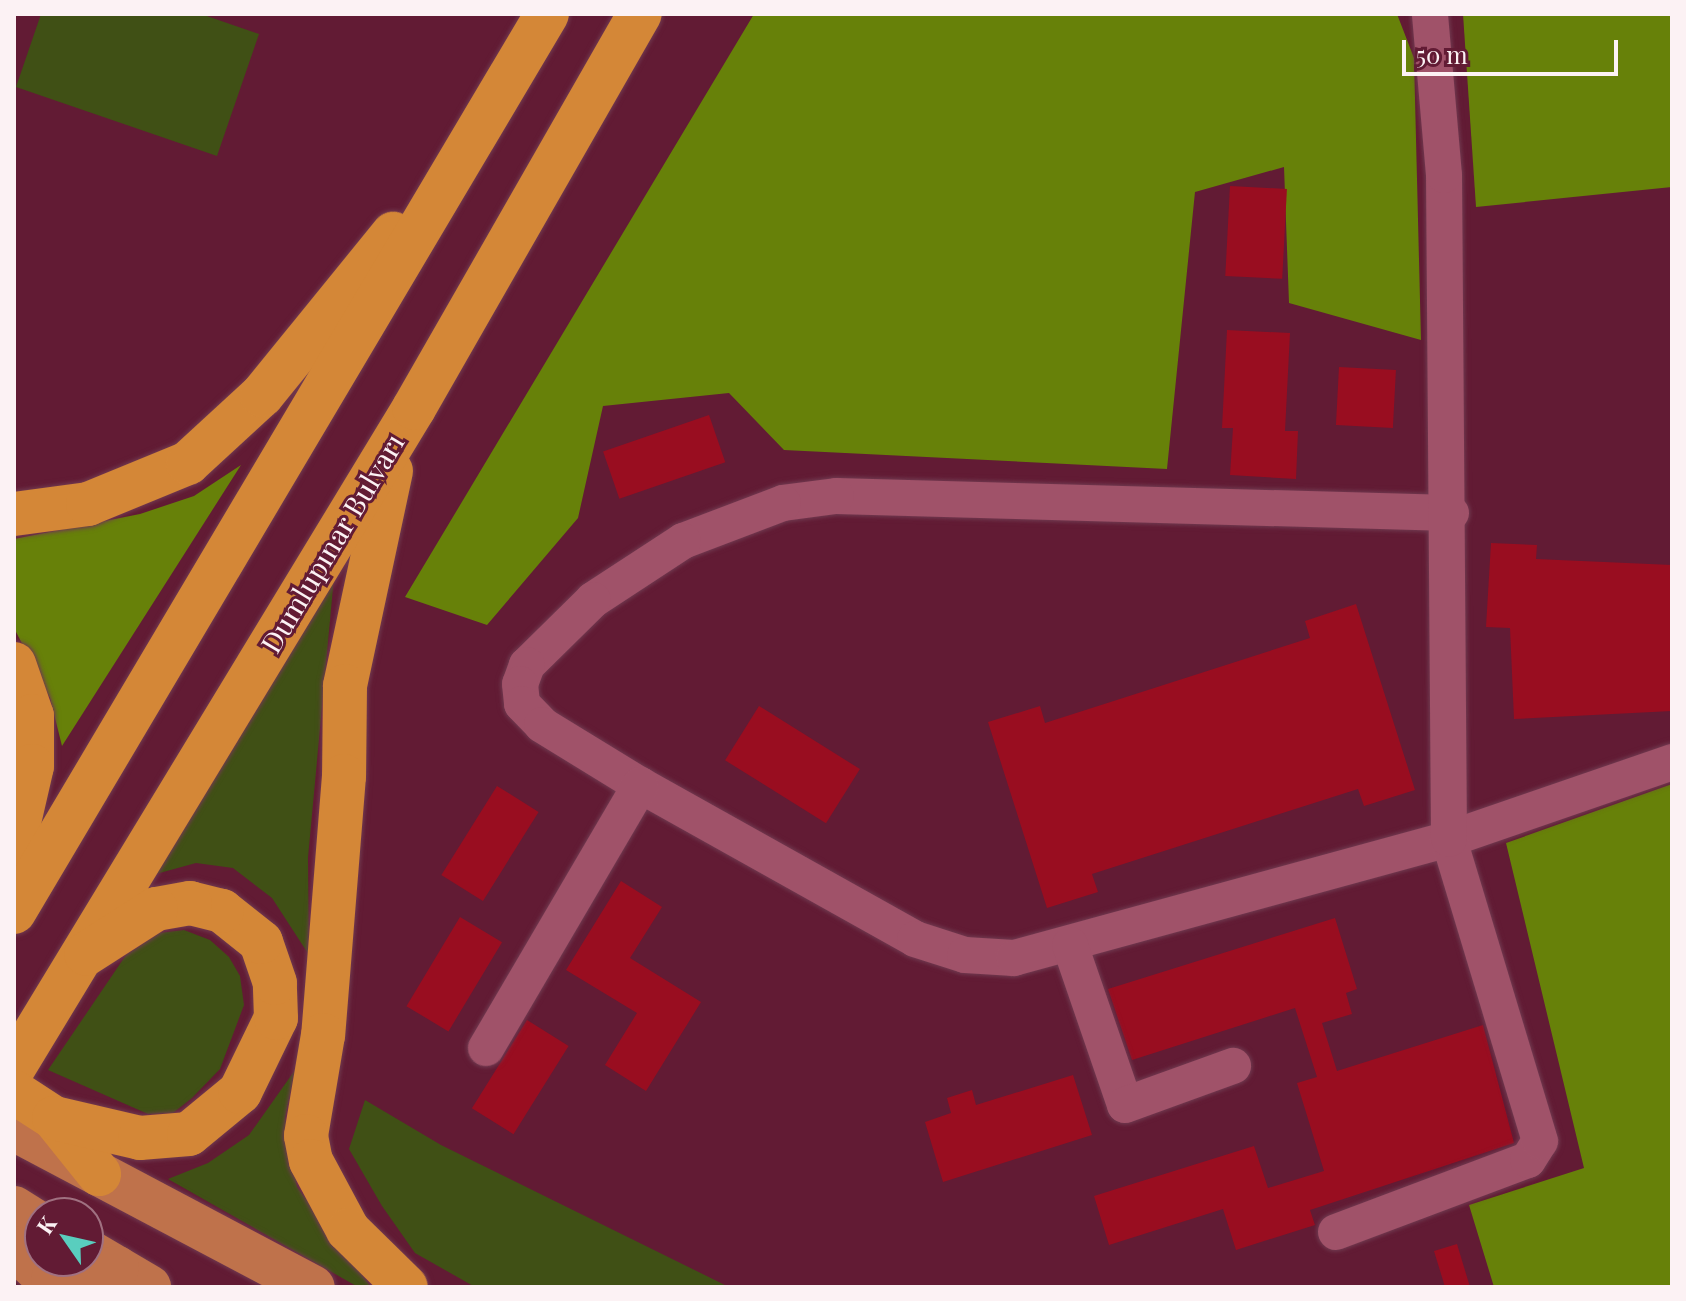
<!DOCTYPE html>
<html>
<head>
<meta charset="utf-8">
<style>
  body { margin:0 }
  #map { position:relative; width:1686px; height:1301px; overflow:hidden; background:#621b34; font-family:"Playfair Display",serif }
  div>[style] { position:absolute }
  .green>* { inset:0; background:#405015 }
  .forest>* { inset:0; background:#678109 }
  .building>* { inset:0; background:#990d20; transform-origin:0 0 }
  .roads { filter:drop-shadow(0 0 2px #703a50) drop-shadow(0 0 2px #703a50) }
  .minor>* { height:36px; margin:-18px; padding:0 18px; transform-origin:18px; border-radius:18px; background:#a05269 }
  .major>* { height:44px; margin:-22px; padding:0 22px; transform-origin:22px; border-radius:22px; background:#bf724b }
  .highway>* { height:44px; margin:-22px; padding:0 22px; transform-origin:22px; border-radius:22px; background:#d48737 }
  span { translate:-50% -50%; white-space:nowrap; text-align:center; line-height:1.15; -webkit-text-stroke:6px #621b34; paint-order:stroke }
  .street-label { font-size:28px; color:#fcf2f4 }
  .frame { position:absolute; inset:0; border:16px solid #fcf2f4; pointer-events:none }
  .north { position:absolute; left:24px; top:1197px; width:80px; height:80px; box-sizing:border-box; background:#621b34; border:2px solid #a07181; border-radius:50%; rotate:304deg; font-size:22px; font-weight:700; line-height:32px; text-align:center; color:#fcf2f4 }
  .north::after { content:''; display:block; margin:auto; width:28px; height:36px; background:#59cebe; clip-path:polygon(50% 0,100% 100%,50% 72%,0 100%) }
  .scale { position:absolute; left:1402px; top:40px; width:216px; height:36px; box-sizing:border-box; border:4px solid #fcf2f4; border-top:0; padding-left:10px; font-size:24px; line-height:28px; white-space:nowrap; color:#fcf2f4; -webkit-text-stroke:6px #621b34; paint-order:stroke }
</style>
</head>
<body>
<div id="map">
  <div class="green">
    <i style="clip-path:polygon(41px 14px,201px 14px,259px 34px,217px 156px,16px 87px)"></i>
    <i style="clip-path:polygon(334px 577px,308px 858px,309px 955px,272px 898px,233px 868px,196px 863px,145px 877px)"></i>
    <i style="clip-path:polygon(184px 930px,210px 940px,229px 957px,240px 976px,244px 1005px,220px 1069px,192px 1098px,173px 1113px,148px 1114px,48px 1070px,126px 955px,159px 933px)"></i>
    <i style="clip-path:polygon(295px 1070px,285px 1118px,297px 1187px,371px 1287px,358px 1287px,168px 1179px,208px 1163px,249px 1135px)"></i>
    <i style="clip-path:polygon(365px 1100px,441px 1145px,729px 1287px,475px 1287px,415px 1253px,382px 1206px,349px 1149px)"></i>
  </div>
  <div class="forest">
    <i style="clip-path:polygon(754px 14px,1397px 14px,1414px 58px,1421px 340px,1289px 303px,1284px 167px,1195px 192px,1167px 469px,784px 450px,729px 393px,603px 406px,578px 518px,487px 625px,405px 597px)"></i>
    <i style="clip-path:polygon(1463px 14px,1672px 14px,1672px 187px,1476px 207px)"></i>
    <i style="clip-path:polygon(241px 465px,62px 746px,50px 698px,14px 628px,14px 539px,140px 514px,194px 496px)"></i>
    <i style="clip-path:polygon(1672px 784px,1672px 1287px,1494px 1287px,1469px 1205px,1584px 1168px,1506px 843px)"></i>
  </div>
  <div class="building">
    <i style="left:1230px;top:186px;width:57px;height:90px;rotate:3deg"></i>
    <i style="clip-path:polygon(1227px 330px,1290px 333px,1285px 431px,1298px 431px,1296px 479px,1230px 475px,1233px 428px,1222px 428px)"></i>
    <i style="left:1339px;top:367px;width:57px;height:58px;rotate:3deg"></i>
    <i style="left:709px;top:415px;width:50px;height:112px;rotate:71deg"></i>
    <i style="clip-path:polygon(1491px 543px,1537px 545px,1536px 559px,1672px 565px,1672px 711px,1514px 719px,1510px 628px,1486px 627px)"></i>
    <i style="clip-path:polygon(1356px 604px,1415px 790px,1364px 806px,1358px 789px,1092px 874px,1098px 892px,1047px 908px,988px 722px,1040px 706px,1045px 723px,1310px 638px,1305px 621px)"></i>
    <i style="left:759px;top:706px;width:119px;height:64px;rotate:32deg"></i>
    <i style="left:497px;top:786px;width:49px;height:105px;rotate:32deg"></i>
    <i style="clip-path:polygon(621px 881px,662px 907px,630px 958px,701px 1002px,646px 1091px,605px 1065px,637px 1013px,566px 970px)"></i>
    <i style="left:460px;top:917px;width:49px;height:104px;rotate:31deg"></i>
    <i style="clip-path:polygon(1335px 918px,1357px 989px,1346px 993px,1352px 1014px,1322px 1023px,1337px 1071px,1483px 1025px,1514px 1143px,1310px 1210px,1315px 1225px,1236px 1250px,1223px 1209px,1109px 1245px,1094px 1196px,1254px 1146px,1268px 1188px,1324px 1171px,1297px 1083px,1317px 1077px,1295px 1008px,1132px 1060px,1108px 989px)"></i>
    <i style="left:527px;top:1020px;width:49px;height:104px;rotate:32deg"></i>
    <i style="clip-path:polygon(1073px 1075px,1092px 1135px,943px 1182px,925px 1122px,951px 1113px,947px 1098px,972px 1090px,976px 1105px)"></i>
    <i style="clip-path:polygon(1457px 1244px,1470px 1287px,1445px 1287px,1434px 1251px)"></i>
  </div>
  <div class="roads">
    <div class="minor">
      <i style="left:1451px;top:513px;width:615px;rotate:-178.42deg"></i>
      <i style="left:836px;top:496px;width:53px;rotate:172.5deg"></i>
      <i style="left:783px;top:503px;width:107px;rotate:159.2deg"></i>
      <i style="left:683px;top:541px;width:108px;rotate:146.8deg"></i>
      <i style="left:593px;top:600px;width:93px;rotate:135.4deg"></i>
      <i style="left:527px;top:665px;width:20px;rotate:110deg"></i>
      <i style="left:520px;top:684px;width:20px;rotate:84deg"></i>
      <i style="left:522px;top:704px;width:29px;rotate:46deg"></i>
      <i style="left:542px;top:725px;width:115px;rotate:31.5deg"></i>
      <i style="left:640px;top:785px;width:315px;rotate:29.2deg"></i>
      <i style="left:915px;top:939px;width:52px;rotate:17.7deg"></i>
      <i style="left:965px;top:955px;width:49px;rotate:3.5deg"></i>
      <i style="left:1014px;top:958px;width:451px;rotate:-15.3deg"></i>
      <i style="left:1449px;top:839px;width:236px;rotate:-19deg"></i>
      <i style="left:1070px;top:945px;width:169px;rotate:71deg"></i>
      <i style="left:1125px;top:1105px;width:115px;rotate:-19.9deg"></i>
      <i style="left:486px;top:1048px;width:305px;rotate:-59.6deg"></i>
      <i style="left:1336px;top:1232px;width:205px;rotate:-20.6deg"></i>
      <i style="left:1528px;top:1160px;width:22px;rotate:-58deg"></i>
      <i style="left:1540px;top:1141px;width:315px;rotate:-106.8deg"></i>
      <i style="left:1449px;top:839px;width:664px;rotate:-90.43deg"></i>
      <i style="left:1444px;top:175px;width:162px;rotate:-95deg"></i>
    </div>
    <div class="major">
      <i style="left:14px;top:1129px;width:338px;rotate:27.9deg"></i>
      <i style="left:14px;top:1208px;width:31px;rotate:32deg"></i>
      <i style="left:14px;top:1248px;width:57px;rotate:42.9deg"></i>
      <i style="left:88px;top:1251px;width:71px;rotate:30.5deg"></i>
      <i style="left:53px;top:1279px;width:65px;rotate:-9.8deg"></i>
    </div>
    <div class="highway">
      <i style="left:391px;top:471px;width:220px;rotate:102.1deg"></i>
      <i style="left:345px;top:686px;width:90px;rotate:90.6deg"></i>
      <i style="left:344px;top:776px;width:260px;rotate:94.6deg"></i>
      <i style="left:323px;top:1035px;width:102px;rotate:99.6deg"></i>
      <i style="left:306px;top:1136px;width:25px;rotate:79deg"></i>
      <i style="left:311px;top:1161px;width:78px;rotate:61.8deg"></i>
      <i style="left:348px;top:1230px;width:81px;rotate:44.5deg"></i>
      <i style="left:14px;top:514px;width:75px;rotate:-7.7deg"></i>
      <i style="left:88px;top:504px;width:108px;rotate:-22.3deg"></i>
      <i style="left:188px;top:463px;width:100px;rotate:-42.6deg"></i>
      <i style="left:262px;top:395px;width:208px;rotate:-50.9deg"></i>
      <i style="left:14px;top:664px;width:55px;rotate:70.9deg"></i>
      <i style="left:32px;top:716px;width:50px;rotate:90deg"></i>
      <i style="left:32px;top:766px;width:80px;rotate:103deg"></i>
      <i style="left:14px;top:912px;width:1044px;rotate:-59.31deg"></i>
      <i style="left:14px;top:1067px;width:771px;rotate:-58.74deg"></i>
      <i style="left:414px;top:408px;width:454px;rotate:-60.2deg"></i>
      <i style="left:14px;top:1092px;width:48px;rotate:33deg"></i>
      <i style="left:54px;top:1118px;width:72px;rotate:51.2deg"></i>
      <i style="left:54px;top:1118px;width:88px;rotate:13.1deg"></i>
      <i style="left:140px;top:1138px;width:49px;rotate:-4.7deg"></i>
      <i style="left:189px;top:1134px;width:66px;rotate:-39.5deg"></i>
      <i style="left:240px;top:1092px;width:82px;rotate:-64.1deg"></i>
      <i style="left:276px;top:1018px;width:35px;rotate:-92deg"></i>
      <i style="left:275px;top:983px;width:43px;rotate:-108.9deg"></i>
      <i style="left:261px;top:942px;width:50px;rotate:-141.5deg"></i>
      <i style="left:222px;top:911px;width:33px;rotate:-166deg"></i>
      <i style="left:190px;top:903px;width:35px;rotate:170deg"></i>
      <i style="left:156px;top:909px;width:83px;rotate:147.3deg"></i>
    </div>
  </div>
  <div class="street-label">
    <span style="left:332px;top:543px;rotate:-59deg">Dumlupınar Bulvarı</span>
  </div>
  <div class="frame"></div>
  <div class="north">K</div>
  <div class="scale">50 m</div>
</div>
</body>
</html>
